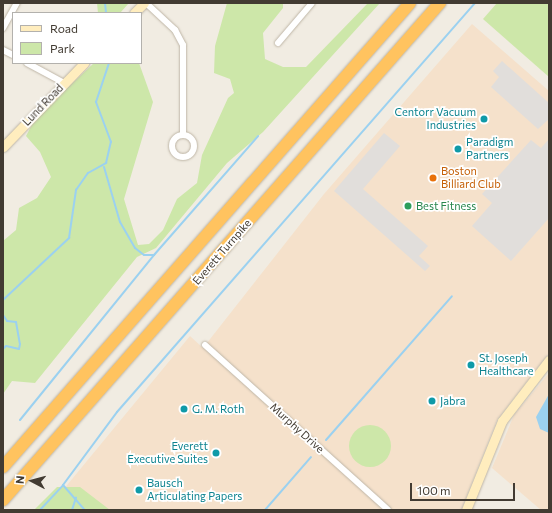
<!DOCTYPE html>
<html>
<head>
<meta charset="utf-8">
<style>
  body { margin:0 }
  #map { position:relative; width:552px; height:513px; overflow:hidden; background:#f1ece2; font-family:Commissioner,sans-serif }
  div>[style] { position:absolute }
  .commercial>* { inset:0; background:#f5e1cb }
  .green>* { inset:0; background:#cde7a9 }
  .round { border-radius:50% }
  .parking>* { inset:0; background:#e1dedb }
  .water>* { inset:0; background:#9bd1f0 }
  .stream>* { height:2px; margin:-1px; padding:0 1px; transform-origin:1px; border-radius:1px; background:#9bd1f0 }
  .roads { filter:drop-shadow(0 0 1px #bfb6a7) drop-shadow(0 0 1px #bfb6a7) }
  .street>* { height:6px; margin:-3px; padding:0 3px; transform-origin:3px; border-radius:3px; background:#fff }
  .street>.ring { margin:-3px; padding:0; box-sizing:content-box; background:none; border:6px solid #fff; border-radius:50% }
  .secondary>* { height:9px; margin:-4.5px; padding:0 4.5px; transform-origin:4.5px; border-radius:4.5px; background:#ffedbe }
  .highway>* { height:12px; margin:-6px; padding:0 6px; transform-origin:6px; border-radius:6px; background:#ffc35f }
  .dots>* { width:11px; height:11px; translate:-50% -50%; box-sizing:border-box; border:2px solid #fff; border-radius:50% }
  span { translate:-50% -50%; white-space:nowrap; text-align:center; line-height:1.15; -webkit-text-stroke:3.5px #fff; paint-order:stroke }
  .street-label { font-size:11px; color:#423b32 }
  .culture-label { font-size:11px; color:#0d838f }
  .right { translate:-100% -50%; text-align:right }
  .left { translate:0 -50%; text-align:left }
  .food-label { font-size:11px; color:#c56008 }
  .leisure-label { font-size:11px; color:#27864d }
  .frame { position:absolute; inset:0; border:4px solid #423b32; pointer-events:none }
  .legend { position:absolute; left:12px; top:12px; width:130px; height:52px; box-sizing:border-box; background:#fff; border:1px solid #b3b1ad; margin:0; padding:5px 7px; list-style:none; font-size:12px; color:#423b32 }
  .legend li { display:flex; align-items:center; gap:8px; height:20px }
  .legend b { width:20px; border:1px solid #b3b1ad }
  .north { position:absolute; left:12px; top:461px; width:40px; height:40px; -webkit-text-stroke:3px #fff; paint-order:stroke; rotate:276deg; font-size:11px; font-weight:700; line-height:16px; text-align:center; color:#423b32 }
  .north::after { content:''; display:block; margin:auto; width:14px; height:18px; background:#423b32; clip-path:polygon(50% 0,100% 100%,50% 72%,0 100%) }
  .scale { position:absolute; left:410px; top:483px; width:105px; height:18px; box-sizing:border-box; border:2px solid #423b32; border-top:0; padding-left:5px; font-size:12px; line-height:14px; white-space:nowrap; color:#423b32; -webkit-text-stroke:3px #fff; paint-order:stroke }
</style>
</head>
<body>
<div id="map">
  <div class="commercial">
    <i style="clip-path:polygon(472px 24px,549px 91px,549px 353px,497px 420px,461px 510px,87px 510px,63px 490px,190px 336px,203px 348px,324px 194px)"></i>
    <i style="clip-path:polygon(549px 373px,549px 510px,541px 510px,492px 468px,514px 415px)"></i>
  </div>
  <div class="green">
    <i style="clip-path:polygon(97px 3px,129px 3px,120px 13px,98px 13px)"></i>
    <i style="clip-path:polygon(227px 3px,283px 3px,283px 8px,263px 33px,265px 59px,283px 67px,306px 67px,368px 3px,380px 3px,263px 132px,227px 163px,156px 248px,137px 257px,35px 383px,12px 381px,3px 394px,3px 241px,16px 230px,19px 208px,37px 198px,51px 177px,40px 152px,26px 136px,36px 117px,94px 63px,139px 63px,153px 102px,124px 199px,138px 245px,149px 244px,163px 230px,177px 199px,197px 183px,202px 155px,228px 98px,234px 93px,230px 79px,214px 73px,215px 46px)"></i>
    <i style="clip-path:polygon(497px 3px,549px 3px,549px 77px,483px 19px)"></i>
    <i class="round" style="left:349px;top:425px;width:42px;height:42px"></i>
    <i style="clip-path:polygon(57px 487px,80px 487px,110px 510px,34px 510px)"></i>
  </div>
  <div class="parking">
    <i style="clip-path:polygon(502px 61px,549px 103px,549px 119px,538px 129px,491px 87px,499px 77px,493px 71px)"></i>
    <i style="clip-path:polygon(384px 133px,400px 146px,363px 189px,428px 246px,419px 256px,430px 266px,425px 271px,334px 191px)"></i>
    <i style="clip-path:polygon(549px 139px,549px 218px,511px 261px,472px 226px,492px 203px,482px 194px,531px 140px,541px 148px)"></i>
  </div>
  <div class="water">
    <i style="clip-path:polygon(549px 394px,549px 433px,540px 429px,536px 417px)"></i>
  </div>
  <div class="stream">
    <i style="left:105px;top:3px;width:10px;rotate:84deg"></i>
    <i style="left:104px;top:167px;width:57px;rotate:73.8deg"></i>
    <i style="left:120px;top:222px;width:30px;rotate:60deg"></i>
    <i style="left:135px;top:248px;width:11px;rotate:38deg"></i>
    <i style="left:144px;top:255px;width:10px"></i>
    <i style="left:154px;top:255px;width:158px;rotate:-48.8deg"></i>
    <i style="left:3px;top:300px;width:91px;rotate:-43.2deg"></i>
    <i style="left:69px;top:238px;width:49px;rotate:-81.7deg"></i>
    <i style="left:76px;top:190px;width:21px;rotate:-55deg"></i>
    <i style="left:88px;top:173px;width:21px;rotate:-29deg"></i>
    <i style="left:106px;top:163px;width:22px;rotate:-77deg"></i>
    <i style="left:111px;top:142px;width:43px;rotate:-110.6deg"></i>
    <i style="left:96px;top:102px;width:41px;rotate:-71.6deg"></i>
    <i style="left:3px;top:315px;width:7px;rotate:56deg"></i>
    <i style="left:7px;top:321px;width:9px;rotate:6deg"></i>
    <i style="left:16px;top:322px;width:22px;rotate:80deg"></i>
    <i style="left:20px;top:344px;width:5px;rotate:101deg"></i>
    <i style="left:19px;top:349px;width:13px;rotate:-167deg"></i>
    <i style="left:6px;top:346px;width:4px;rotate:135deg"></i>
    <i style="left:20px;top:420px;width:213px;rotate:-50.9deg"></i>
    <i style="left:326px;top:440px;width:191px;rotate:-48.8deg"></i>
    <i style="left:63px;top:485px;width:91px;rotate:-53.5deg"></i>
    <i style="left:117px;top:412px;width:544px;rotate:-48.8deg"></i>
    <i style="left:40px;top:510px;width:34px;rotate:-47deg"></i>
    <i style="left:63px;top:485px;width:33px;rotate:49deg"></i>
    <i style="left:72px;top:510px;width:13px;rotate:-72deg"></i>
    <i style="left:265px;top:510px;width:70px;rotate:-49deg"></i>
  </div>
  <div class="roads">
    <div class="street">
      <i style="left:146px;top:3px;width:40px;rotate:43deg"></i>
      <i style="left:175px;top:30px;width:17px;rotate:62deg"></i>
      <i style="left:183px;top:45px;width:90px;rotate:90deg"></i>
      <i style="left:3px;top:28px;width:29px;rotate:-61deg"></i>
      <i style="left:278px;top:43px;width:52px;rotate:-49.6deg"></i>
      <i style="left:3px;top:50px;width:11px;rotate:27deg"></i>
      <i style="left:27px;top:63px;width:42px;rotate:28.4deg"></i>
      <i class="ring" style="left:172px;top:135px;width:16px;height:16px"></i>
      <i style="left:205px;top:345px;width:246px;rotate:42deg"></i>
    </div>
    <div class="secondary">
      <i style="left:134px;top:13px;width:14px;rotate:-45deg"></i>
      <i style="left:3px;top:147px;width:117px;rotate:-46deg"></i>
      <i style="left:466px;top:510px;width:96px;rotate:-68deg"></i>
      <i style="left:502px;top:421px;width:77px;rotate:-52.4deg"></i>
    </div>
    <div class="highway">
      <i style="left:3px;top:467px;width:617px;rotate:-48.74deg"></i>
      <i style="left:3px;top:500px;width:662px;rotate:-48.68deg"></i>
    </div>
  </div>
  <div class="dots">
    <i style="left:484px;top:119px;background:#0f9aa8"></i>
    <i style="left:458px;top:149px;background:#0f9aa8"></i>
    <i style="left:433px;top:178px;background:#e8710a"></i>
    <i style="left:408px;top:206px;background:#2e9e5b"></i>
    <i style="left:471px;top:365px;background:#0f9aa8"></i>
    <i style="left:432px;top:401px;background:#0f9aa8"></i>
    <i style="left:184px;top:409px;background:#0f9aa8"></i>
    <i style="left:216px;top:453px;background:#0f9aa8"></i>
    <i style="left:139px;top:490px;background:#0f9aa8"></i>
  </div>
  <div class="street-label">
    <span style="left:43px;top:105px;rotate:-46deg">Lund Road</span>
    <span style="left:222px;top:252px;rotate:-49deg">Everett Turnpike</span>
    <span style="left:297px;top:428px;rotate:42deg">Murphy Drive</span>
  </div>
  <div class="culture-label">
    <span class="right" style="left:476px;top:119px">Centorr Vacuum<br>Industries</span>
    <span class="left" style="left:466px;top:149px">Paradigm<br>Partners</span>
    <span class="left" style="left:479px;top:365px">St. Joseph<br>Healthcare</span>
    <span class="left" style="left:440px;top:401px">Jabra</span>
    <span class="left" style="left:192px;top:409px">G. M. Roth</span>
    <span class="right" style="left:208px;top:453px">Everett<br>Executive Suites</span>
    <span class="left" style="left:147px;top:490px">Bausch<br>Articulating Papers</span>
  </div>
  <div class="food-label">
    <span class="left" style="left:441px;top:178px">Boston<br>Billiard Club</span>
  </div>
  <div class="leisure-label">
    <span class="left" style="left:416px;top:206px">Best Fitness</span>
  </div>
  <div class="frame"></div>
  <ul class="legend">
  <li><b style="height:5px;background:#ffedbe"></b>Road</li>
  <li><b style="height:11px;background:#cde7a9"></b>Park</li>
  </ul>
  <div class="north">N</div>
  <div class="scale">100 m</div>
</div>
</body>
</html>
